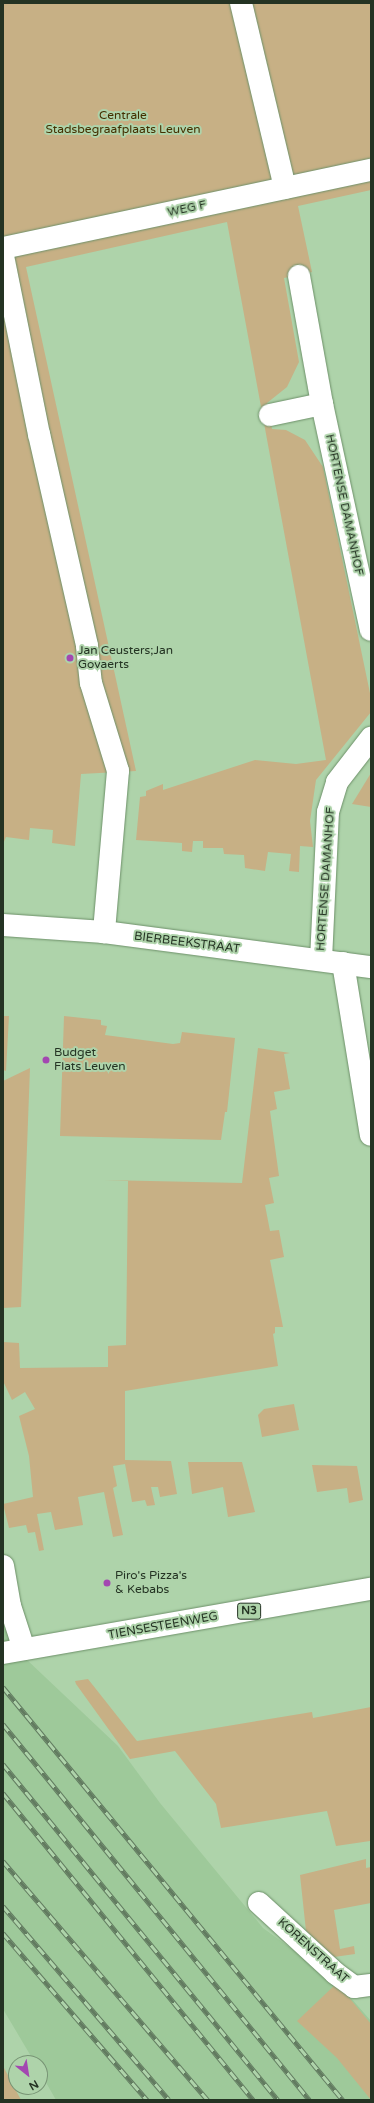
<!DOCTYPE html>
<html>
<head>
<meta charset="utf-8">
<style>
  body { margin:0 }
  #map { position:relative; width:374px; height:2103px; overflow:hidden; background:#aed3aa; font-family:"Varela Round",sans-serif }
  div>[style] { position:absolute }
  .built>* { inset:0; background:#9ec99a }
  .green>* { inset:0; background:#c7b085 }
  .roads { filter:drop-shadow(0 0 1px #6d9069) drop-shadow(0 0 1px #6d9069) }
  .minor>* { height:22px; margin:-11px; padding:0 11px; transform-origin:11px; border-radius:11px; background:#fff }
  .major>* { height:22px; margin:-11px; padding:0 11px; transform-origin:11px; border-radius:11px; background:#fff }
  .rail>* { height:4.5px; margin-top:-2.25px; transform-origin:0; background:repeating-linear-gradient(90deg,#aed3aa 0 9px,#627b60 0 18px); box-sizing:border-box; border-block:1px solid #627b60 }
  .dots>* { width:11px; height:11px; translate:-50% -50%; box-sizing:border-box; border:2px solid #aed3aa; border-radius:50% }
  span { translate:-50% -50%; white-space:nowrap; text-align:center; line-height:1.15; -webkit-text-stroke:4px #aed3aa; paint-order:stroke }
  .shield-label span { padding:1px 3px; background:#aed3aa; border:1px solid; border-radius:3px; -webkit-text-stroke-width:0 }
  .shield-label { font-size:11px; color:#243323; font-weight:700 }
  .park-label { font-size:12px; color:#442f00 }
  .street-label { font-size:12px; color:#243323 }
  .poi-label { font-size:12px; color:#243323 }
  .left { translate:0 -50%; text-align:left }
  .frame { position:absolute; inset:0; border:4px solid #243323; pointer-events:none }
  .north { position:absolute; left:8px; top:2055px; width:40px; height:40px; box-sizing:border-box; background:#aed3aa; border:1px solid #779374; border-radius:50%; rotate:150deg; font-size:11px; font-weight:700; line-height:16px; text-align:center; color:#243323 }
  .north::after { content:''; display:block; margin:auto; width:14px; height:18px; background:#a347b1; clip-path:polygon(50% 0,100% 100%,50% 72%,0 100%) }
</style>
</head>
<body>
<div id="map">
  <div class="built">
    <i style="clip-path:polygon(3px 1613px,26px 1659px,118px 1746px,160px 1803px,263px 1928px,337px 1982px,371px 2021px,371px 2100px,56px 2100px,40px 2072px,40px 2063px,35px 2063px,3px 2009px)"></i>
  </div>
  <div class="green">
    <i style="clip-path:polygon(3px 3px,371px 3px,371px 190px,298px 206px,312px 272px,284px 278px,299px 362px,287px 387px,267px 403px,272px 429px,286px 430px,305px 440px,323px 467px,371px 698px,371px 712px,316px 780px,310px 821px,313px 847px,300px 846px,299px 872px,289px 871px,291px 854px,268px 852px,265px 871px,245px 868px,244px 855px,224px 854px,223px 848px,203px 848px,203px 841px,193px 841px,192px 852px,182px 851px,182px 843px,136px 840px,140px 797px,146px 796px,146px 791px,163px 784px,163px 790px,255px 760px,296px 764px,326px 760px,227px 222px,26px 267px,136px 771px,81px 774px,75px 846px,52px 843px,53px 830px,30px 828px,29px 840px,6px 837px,3px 844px)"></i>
    <i style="clip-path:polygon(371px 773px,371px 807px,352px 804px)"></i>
    <i style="clip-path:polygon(3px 1016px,9px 1016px,6px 1071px,3px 1070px)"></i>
    <i style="clip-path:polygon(64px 1016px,101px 1020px,101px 1025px,107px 1026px,105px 1035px,173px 1044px,180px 1043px,182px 1032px,235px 1038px,227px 1112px,225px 1112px,221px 1140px,60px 1136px)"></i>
    <i style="clip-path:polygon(258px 1048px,290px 1053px,284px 1054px,290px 1089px,274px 1092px,277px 1109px,270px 1111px,279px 1176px,269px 1178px,274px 1203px,265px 1205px,270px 1231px,279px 1230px,284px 1257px,270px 1260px,283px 1327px,275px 1327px,275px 1333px,273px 1334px,278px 1366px,125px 1391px,125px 1460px,171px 1461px,177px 1494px,160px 1497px,158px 1487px,151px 1487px,155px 1505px,147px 1506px,145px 1500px,132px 1502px,125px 1464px,113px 1466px,117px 1486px,113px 1488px,123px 1535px,113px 1537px,104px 1492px,78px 1497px,83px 1525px,55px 1530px,51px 1512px,37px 1514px,44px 1550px,39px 1551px,35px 1532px,28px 1533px,26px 1525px,9px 1528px,3px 1504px,33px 1497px,29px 1456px,19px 1416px,35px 1409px,25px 1392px,12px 1400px,3px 1381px,3px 1342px,19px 1343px,20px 1368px,108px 1367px,108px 1346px,126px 1345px,128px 1181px,104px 1180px,242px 1183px)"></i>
    <i style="clip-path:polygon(30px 1068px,21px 1307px,3px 1308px,3px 1081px)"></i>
    <i style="clip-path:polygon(294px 1404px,299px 1430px,262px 1437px,258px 1415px,264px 1409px)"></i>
    <i style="clip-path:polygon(188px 1462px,242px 1462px,255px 1512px,228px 1517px,223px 1487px,192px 1494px)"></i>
    <i style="clip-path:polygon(312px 1465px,357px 1466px,363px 1500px,349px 1503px,347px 1488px,317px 1492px)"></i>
    <i style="clip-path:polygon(88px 1679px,137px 1741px,312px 1712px,313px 1718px,371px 1707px,371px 1846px,370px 1841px,336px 1846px,327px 1811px,221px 1828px,216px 1804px,175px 1751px,130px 1759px,76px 1684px,75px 1681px)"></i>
    <i style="clip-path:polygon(366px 1859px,366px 1868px,371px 1867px,371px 1903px,334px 1910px,340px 1949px,354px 1946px,355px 1954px,334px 1957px,306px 1931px,300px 1875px)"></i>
    <i style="clip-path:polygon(337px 1983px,371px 2024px,371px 2100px,337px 2058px,297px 2021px)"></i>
    <i style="clip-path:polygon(3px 2066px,21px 2100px,3px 2100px)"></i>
  </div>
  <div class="roads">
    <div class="minor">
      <i style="left:241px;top:3px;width:190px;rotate:76.6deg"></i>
      <i style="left:3px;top:248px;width:376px;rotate:-12deg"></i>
      <i style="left:3px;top:256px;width:182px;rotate:78.6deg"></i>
      <i style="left:39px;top:434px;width:217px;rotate:77.2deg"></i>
      <i style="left:87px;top:646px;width:37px;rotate:84deg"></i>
      <i style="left:91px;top:683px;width:92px;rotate:72.9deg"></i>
      <i style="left:118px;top:771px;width:162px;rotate:95deg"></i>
      <i style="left:299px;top:276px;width:130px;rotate:79.8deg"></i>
      <i style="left:322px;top:404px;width:231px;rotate:77.8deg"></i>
      <i style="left:270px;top:415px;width:53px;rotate:-11.9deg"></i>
      <i style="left:3px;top:925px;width:101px;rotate:4deg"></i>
      <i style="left:104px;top:932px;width:269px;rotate:7.5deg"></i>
      <i style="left:321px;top:960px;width:148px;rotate:-87.3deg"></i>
      <i style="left:328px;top:812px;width:31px;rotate:-73deg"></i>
      <i style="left:337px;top:782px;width:56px;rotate:-52.3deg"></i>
      <i style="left:343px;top:963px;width:174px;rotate:80.8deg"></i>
      <i style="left:3px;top:1566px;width:41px;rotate:80.1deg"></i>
      <i style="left:10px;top:1606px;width:45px;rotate:72deg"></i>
      <i style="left:259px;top:1903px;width:103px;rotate:42.6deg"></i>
      <i style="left:335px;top:1973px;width:24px;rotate:36deg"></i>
      <i style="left:354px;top:1987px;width:17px;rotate:-7deg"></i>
    </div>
    <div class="major">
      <i style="left:3px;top:1653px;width:374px;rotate:-9.9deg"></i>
    </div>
  </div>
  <div class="rail">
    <i style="left:3px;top:1687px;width:535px;rotate:50.54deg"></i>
    <i style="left:3px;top:1724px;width:485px;rotate:50.8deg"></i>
    <i style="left:3px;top:1764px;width:434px;rotate:50.7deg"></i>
    <i style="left:3px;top:1793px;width:396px;rotate:50.8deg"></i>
    <i style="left:3px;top:1861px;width:315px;rotate:49.4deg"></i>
    <i style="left:3px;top:1906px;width:255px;rotate:49.4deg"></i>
    <i style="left:3px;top:1933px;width:221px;rotate:49.2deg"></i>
  </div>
  <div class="dots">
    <i style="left:70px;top:658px;background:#a347b1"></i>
    <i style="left:46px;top:1060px;background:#a347b1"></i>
    <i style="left:107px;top:1583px;background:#a347b1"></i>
  </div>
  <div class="shield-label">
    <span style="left:249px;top:1611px">N3</span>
  </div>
  <div class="park-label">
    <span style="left:123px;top:123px">Centrale<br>Stadsbegraafplaats Leuven</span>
  </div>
  <div class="street-label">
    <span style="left:187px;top:209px;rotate:-12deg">WEG F</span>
    <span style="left:344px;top:505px;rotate:78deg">HORTENSE DAMANHOF</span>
    <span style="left:326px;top:879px;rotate:-86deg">HORTENSE DAMANHOF</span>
    <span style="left:187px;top:943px;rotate:7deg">BIERBEEKSTRAAT</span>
    <span style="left:163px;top:1626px;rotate:-10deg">TIENSESTEENWEG</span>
    <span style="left:313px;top:1951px;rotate:42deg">KORENSTRAAT</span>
  </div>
  <div class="poi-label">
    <span class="left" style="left:78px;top:658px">Jan Ceusters;Jan<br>Govaerts</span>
    <span class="left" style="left:54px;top:1060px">Budget<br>Flats Leuven</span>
    <span class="left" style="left:115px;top:1583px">Piro's Pizza's<br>&amp; Kebabs</span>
  </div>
  <div class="frame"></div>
  <div class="north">N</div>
</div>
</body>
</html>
